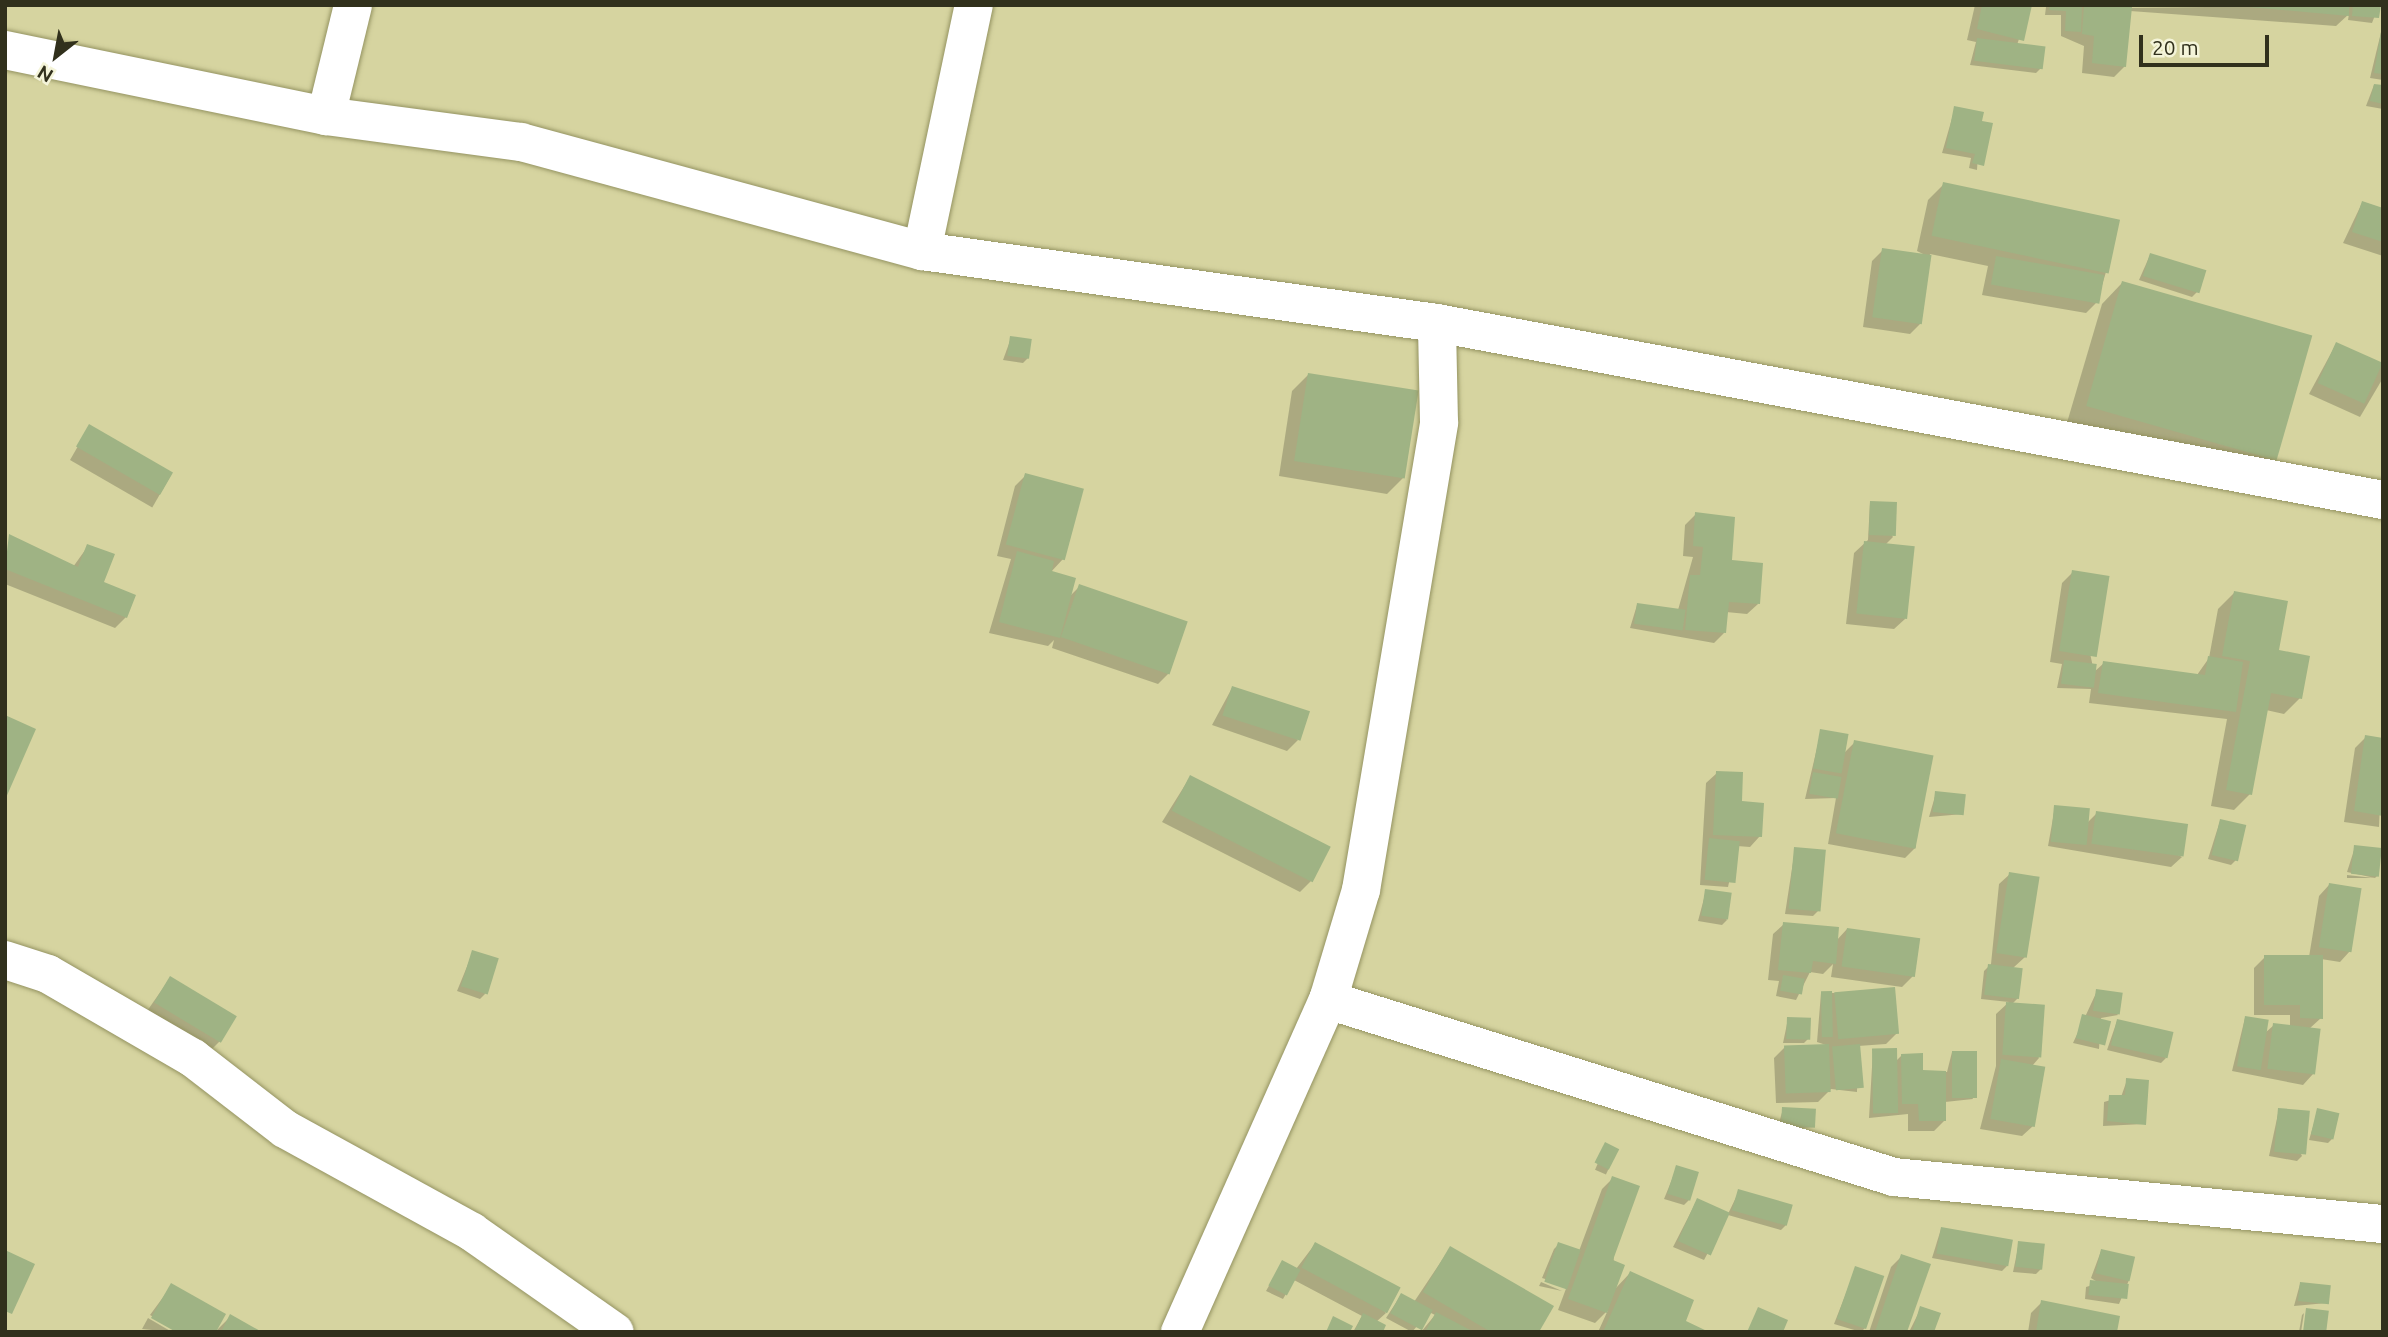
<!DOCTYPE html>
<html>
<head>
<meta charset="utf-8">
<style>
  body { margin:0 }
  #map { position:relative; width:2388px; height:1337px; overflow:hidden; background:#d6d4a0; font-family:Ubuntu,sans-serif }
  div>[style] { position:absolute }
  .shadow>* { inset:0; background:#0003; transform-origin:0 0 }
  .building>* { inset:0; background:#9fb384; transform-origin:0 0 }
  .roads { filter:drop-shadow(0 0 2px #949361) drop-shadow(0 0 2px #949361) }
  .minor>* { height:38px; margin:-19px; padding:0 19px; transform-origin:19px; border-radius:19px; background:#fff }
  span { translate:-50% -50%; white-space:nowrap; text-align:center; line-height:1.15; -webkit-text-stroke:7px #f4f4d9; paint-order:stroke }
  .frame { position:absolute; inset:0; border:7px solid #31301c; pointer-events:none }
  .north { position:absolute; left:21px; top:21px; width:70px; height:70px; -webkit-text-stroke:5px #f4f4d9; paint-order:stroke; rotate:211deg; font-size:19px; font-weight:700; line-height:28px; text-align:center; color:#31301c }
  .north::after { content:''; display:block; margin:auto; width:24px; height:32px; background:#31301c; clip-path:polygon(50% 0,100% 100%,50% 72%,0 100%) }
  .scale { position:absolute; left:2139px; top:35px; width:130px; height:32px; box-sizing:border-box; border:4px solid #31301c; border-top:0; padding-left:9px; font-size:21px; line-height:24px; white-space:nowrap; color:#31301c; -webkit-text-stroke:5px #f4f4d9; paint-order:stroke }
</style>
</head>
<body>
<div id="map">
  <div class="shadow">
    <i style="clip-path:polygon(1975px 5px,2030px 5px,2017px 45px,2041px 68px,2036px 73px,1970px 65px,1976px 42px,1967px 40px)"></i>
    <i style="clip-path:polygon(2036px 5px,2125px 8px,2379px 5px,2372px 23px,2348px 20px,2349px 14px,2336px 26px,2130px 11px,2125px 66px,2114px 77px,2082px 73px,2084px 46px,2061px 36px,2061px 15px,2045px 15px,2046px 7px)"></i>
    <i style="clip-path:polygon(2383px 24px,2383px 80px,2370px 78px)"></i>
    <i style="clip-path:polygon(2374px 85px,2383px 87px,2383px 109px,2366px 106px)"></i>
    <i style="clip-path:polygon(1955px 108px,1980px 122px,1977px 170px,1969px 168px,1971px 158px,1942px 153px)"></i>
    <i style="clip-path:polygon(1944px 184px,2106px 272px,2097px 302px,2086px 313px,1982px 295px,1988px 266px,1930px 254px,1921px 323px,1910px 334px,1863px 327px,1872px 261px,1883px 250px,1927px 256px,1917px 251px,1928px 200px)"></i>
    <i style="clip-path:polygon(2362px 203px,2383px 210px,2383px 256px,2343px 243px)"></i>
    <i style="clip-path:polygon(2150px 255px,2197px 292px,2192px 297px,2139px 280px)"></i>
    <i style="clip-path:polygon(2122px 283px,2274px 461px,2066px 426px,2102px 304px)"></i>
    <i style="clip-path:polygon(1011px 338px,1028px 358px,1023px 363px,1003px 360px)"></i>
    <i style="clip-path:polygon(2336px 344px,2383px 365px,2383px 378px,2360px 417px,2309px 394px)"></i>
    <i style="clip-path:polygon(1308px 375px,1403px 478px,1387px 494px,1279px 476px,1292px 391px)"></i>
    <i style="left:89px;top:427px;width:95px;height:38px;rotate:30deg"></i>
    <i style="clip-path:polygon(1026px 475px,1063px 559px,1050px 573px,1069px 597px,1080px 586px,1169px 673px,1158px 684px,1052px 648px,1054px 640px,1048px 646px,989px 633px,1011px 559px,997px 556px,1015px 486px)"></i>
    <i style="clip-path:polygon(1870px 502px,1893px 537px,1885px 545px,1905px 619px,1894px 629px,1846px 624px,1854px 553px,1868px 540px)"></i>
    <i style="clip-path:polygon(1696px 514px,1758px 604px,1747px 614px,1726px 612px,1724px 633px,1714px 643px,1630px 628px,1637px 605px,1678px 610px,1693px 557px,1683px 556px,1685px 525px)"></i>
    <i style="clip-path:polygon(10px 536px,73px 567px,88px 546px,101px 583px,126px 617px,115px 628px,5px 584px)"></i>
    <i style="clip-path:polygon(2073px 572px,2094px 672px,2104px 663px,2197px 675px,2209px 658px,2218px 609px,2234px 593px,2277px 651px,2300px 698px,2284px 714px,2266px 710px,2250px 794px,2234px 810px,2211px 806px,2227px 719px,2089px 703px,2091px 689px,2057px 688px,2062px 664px,2050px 662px,2062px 583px)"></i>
    <i style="clip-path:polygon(1232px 688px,1298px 740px,1287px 751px,1212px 725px)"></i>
    <i style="clip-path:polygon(1821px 731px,1844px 753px,1855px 742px,1916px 847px,1905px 858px,1828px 844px,1836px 798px,1805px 799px)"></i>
    <i style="clip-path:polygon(2366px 737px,2383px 739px,2379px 827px,2344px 822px,2355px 748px)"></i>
    <i style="clip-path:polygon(1717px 773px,1760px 836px,1750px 847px,1737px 846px,1728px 887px,1700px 885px,1706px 783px)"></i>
    <i style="clip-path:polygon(1190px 777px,1311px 881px,1300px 892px,1162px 822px)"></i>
    <i style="clip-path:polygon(1936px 793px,1963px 814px,1929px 817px)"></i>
    <i style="clip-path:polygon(2055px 807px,2087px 823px,2097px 813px,2182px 857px,2171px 867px,2048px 846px)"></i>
    <i style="clip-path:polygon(2220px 821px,2236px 860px,2231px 865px,2208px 859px)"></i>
    <i style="clip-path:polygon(2355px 847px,2377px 876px,2375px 878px,2347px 872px)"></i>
    <i style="clip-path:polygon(1795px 849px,1818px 911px,1813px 916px,1785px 914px)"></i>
    <i style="clip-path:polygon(2010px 874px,2025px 957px,2013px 968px,2019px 997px,2012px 1004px,2039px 1058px,2031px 1067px,2033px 1126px,2022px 1136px,1980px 1129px,1996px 1066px,1996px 1014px,2009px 1002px,1981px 999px,1984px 971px,1991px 964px,1999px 884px)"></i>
    <i style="clip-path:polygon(2347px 875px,2374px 878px,2347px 878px)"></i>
    <i style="clip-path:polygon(2329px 885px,2350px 951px,2340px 962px,2321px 959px,2321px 1018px,2309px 1029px,2313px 1074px,2303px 1085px,2232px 1071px,2245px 1018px,2265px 1033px,2274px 1025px,2290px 1027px,2290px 1015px,2254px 1015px,2254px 968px,2265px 957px,2309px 957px,2319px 896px)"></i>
    <i style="clip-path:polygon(1706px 891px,1727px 920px,1722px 925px,1698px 921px)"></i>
    <i style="clip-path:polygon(1784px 924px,1836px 941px,1847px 929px,1913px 976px,1902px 987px,1831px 977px,1833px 964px,1823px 974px,1810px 972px,1796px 1000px,1776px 996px,1779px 981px,1768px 980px,1773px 934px)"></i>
    <i style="clip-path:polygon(473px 952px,485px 994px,480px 999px,457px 991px)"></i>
    <i style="clip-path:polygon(170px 978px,220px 1041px,209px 1052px,145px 1014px)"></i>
    <i style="clip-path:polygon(2097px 991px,2118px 1015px,2101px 1018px,2099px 1049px,2073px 1043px)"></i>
    <i style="clip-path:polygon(1821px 993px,1835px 993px,1897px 1033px,1886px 1044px,1858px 1046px,1857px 1092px,1831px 1089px,1818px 1102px,1776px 1103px,1774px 1058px,1785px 1047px,1829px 1046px,1817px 1042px)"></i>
    <i style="clip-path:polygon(1788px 1019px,1809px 1038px,1804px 1043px,1783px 1043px)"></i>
    <i style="clip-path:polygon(2117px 1021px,2166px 1058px,2161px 1063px,2107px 1050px)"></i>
    <i style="clip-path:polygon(1873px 1050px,1895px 1062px,1902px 1055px,1921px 1072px,1947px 1072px,1952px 1052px,1973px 1099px,1945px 1102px,1945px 1120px,1934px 1131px,1908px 1131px,1908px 1114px,1869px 1118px)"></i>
    <i style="clip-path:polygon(2127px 1080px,2144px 1124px,2103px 1126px,2104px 1102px,2121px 1097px)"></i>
    <i style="clip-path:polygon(1783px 1109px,1813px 1127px,1777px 1130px)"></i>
    <i style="clip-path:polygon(2279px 1109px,2302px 1156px,2297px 1161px,2269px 1156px)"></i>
    <i style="clip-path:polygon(2318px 1110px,2333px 1138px,2328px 1143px,2309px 1140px)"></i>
    <i style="left:1606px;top:1145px;width:12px;height:27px;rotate:24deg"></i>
    <i style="clip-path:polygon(1677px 1167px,1689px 1200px,1684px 1205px,1664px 1199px)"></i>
    <i style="clip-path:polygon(1613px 1178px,1614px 1290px,1630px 1273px,1683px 1322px,1705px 1332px,1598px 1332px,1608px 1310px,1595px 1323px,1558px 1310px,1567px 1286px,1542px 1278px,1554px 1249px,1559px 1244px,1579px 1251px,1602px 1189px)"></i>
    <i style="clip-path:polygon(1739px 1191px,1786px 1225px,1781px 1230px,1728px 1215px,1704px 1260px,1673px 1247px,1697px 1200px,1728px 1214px)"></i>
    <i style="clip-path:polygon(1941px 1229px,2007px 1266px,2002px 1271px,1932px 1258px)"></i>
    <i style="clip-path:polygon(2019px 1243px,2041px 1269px,2036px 1274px,2013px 1272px)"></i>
    <i style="clip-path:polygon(1315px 1244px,1386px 1313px,1376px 1322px,1381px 1332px,1353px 1332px,1362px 1316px,1294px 1280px,1283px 1299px,1266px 1291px,1282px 1263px,1296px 1269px)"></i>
    <i style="clip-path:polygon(1450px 1248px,1537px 1332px,1421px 1332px,1435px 1315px,1429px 1312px,1412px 1332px,1386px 1318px,1401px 1295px,1414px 1302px)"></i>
    <i style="clip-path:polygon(2101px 1251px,2129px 1280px,2119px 1304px,2085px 1299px,2086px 1287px,2099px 1283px,2091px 1278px)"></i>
    <i style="clip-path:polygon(1902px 1256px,1905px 1332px,1869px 1332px,1891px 1267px)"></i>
    <i style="clip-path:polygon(1856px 1268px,1865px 1328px,1861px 1332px,1834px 1324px)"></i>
    <i style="clip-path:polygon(1541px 1282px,1562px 1291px,1539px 1286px)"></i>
    <i style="clip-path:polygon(2300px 1284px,2327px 1303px,2294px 1306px)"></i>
    <i style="clip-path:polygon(172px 1285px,216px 1331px,231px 1316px,258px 1332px,180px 1332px,150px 1315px)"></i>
    <i style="clip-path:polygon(2042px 1302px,2115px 1332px,2028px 1332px,2031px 1313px)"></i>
    <i style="clip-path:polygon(1921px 1308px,1932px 1332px,1909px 1332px)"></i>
    <i style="clip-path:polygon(2304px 1313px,2301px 1332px,2299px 1332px,2302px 1315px)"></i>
    <i style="clip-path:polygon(148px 1318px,172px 1332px,142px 1329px)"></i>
  </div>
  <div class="building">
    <i style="clip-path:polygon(1982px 5px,2032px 5px,2024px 41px,1977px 29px)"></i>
    <i style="clip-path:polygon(2050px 5px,2082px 5px,2081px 32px,2065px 31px,2066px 11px,2049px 10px)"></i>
    <i style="clip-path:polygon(2084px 5px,2132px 7px,2126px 67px,2092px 63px,2094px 36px,2082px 34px)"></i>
    <i style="clip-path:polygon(2226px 5px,2349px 5px,2349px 16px)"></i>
    <i style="clip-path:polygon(2353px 5px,2381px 5px,2379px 18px,2352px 16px)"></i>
    <i style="clip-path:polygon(2381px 32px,2383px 33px,2383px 74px,2374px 73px)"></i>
    <i style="left:1977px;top:38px;width:69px;height:23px;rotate:7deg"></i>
    <i style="clip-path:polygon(2374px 84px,2383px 85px,2383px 104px,2370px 101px)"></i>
    <i style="clip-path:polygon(1954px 106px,1984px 112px,1982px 121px,1993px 123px,1984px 166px,1972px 163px,1975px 154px,1946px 148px)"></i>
    <i style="left:1943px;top:182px;width:181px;height:55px;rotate:12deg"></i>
    <i style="clip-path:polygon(2362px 201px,2383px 208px,2383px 242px,2352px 232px)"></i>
    <i style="left:1882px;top:248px;width:50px;height:70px;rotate:8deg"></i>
    <i style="left:2150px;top:253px;width:59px;height:24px;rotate:17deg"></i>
    <i style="left:1996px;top:256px;width:110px;height:29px;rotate:10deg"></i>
    <i style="left:2122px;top:281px;width:198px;height:130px;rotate:16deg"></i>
    <i style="left:1010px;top:336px;width:22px;height:20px;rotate:8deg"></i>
    <i style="left:2336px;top:342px;width:51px;height:45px;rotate:24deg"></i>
    <i style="left:1308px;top:373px;width:112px;height:89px;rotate:9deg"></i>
    <i style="left:89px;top:424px;width:97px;height:26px;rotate:30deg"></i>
    <i style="left:1025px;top:473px;width:61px;height:74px;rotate:15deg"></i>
    <i style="left:1870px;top:501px;width:27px;height:34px;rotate:2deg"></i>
    <i style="clip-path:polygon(1695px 512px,1735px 517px,1732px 560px,1763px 563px,1760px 604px,1729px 602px,1726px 633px,1685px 630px,1690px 575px,1700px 575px,1703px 547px,1693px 546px)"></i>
    <i style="clip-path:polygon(9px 534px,78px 567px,87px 544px,115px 554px,104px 582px,136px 595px,127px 618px,5px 569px)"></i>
    <i style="left:1864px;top:541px;width:51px;height:73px;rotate:6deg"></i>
    <i style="clip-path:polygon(1017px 551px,1054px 561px,1052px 571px,1076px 578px,1060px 638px,999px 622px)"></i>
    <i style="left:2072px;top:570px;width:38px;height:82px;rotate:9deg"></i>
    <i style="left:1079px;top:584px;width:115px;height:56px;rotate:19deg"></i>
    <i style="clip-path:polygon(2234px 591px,2288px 601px,2279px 650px,2310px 656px,2302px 699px,2271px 693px,2252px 795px,2226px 790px,2250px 661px,2222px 656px)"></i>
    <i style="left:1637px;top:603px;width:49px;height:21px;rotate:8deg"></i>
    <i style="clip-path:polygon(2208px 656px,2243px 662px,2236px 712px,2098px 693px,2103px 661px,2205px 675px)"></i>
    <i style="left:2064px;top:660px;width:33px;height:24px;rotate:7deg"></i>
    <i style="left:1232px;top:686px;width:82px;height:31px;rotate:18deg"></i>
    <i style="clip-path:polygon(5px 715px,36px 729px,5px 800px)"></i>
    <i style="left:1820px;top:729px;width:29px;height:40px;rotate:10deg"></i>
    <i style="clip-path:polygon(2365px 735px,2383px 738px,2383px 816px,2354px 811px)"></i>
    <i style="left:1854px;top:740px;width:81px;height:95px;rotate:11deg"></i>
    <i style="clip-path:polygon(1716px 771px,1743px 772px,1742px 801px,1764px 803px,1762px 837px,1713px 835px)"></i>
    <i style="left:1813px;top:772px;width:29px;height:22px;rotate:10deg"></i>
    <i style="left:1190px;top:775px;width:158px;height:40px;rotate:27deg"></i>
    <i style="left:1935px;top:791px;width:31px;height:21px;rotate:6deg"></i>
    <i style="left:2054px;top:805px;width:36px;height:37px;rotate:5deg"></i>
    <i style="left:2096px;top:811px;width:93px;height:33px;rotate:8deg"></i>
    <i style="left:2220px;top:819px;width:27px;height:37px;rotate:13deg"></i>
    <i style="left:1709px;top:838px;width:31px;height:42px;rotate:6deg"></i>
    <i style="left:2354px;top:845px;width:28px;height:29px;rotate:6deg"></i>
    <i style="left:1794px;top:847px;width:32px;height:62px;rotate:5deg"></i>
    <i style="left:2009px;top:872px;width:31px;height:82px;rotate:9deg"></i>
    <i style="left:2329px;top:883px;width:33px;height:65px;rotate:9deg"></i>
    <i style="left:1705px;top:889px;width:27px;height:27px;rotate:8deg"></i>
    <i style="clip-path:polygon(1783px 922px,1839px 927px,1836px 964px,1813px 961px,1811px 973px,1778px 970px)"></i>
    <i style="left:1847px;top:928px;width:74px;height:39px;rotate:8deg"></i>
    <i style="left:472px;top:950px;width:28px;height:38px;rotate:17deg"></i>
    <i style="clip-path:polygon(2264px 955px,2323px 955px,2323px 1019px,2300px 1018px,2300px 1005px,2264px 1005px)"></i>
    <i style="left:1988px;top:964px;width:35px;height:31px;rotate:7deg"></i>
    <i style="left:1783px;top:975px;width:22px;height:16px;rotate:10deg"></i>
    <i style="left:170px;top:976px;width:78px;height:31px;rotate:31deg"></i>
    <i style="left:1895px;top:987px;width:47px;height:61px;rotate:85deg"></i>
    <i style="left:2096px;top:989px;width:27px;height:22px;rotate:8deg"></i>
    <i style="left:1832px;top:991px;width:46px;height:11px;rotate:89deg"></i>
    <i style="left:2006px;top:1002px;width:39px;height:53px;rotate:4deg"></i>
    <i style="left:2082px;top:1014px;width:30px;height:25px;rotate:14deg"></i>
    <i style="left:2245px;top:1016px;width:24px;height:51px;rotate:9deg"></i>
    <i style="left:1787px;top:1017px;width:24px;height:22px;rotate:2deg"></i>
    <i style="left:2117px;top:1019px;width:58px;height:27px;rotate:13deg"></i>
    <i style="left:2273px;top:1023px;width:48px;height:46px;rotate:7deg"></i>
    <i style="left:1829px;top:1044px;width:48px;height:45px;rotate:88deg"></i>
    <i style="left:1860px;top:1044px;width:44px;height:28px;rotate:85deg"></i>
    <i style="left:1897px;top:1048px;width:65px;height:25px;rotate:89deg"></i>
    <i style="left:1952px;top:1051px;width:25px;height:47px"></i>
    <i style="clip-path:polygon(1923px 1053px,1923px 1070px,1946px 1071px,1946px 1121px,1919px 1121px,1918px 1104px,1902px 1104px,1901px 1054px)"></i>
    <i style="left:2001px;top:1059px;width:45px;height:61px;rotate:10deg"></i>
    <i style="clip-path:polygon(2126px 1078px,2149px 1080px,2146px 1125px,2107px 1121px,2109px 1095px,2125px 1095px)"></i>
    <i style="left:1782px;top:1107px;width:34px;height:19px;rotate:3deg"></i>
    <i style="left:2278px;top:1108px;width:32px;height:44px;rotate:5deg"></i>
    <i style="left:2317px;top:1108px;width:23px;height:27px;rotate:13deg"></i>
    <i style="left:1605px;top:1142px;width:16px;height:23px;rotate:27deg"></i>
    <i style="left:1676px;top:1165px;width:24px;height:30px;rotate:17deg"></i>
    <i style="clip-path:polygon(1612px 1176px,1640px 1186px,1613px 1260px,1625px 1265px,1607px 1313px,1568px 1299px)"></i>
    <i style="left:1738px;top:1189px;width:57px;height:22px;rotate:16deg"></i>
    <i style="left:1697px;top:1198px;width:36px;height:47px;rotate:24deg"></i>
    <i style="left:1941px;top:1227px;width:73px;height:27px;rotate:10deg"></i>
    <i style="left:2018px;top:1241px;width:27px;height:26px;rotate:6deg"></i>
    <i style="left:1315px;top:1242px;width:97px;height:29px;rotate:28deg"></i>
    <i style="left:1558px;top:1242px;width:24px;height:42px;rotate:19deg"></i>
    <i style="clip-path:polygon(1450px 1246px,1554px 1306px,1539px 1332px,1491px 1332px,1423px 1292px)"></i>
    <i style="left:2101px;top:1249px;width:35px;height:25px;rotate:13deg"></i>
    <i style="clip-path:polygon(5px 1250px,35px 1264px,12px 1314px,5px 1311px)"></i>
    <i style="clip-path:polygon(1901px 1254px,1931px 1264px,1907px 1332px,1875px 1332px)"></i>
    <i style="left:1282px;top:1260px;width:21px;height:29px;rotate:28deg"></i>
    <i style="left:1855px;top:1266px;width:31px;height:56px;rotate:19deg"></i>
    <i style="clip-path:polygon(1630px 1271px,1694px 1300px,1686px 1321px,1709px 1332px,1603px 1332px)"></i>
    <i style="left:2090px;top:1280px;width:39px;height:15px;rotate:6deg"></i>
    <i style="left:2300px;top:1282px;width:31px;height:19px;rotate:6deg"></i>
    <i style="clip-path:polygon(171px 1283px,226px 1314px,216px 1332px,176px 1332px,151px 1318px)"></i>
    <i style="left:1401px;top:1293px;width:36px;height:23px;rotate:28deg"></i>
    <i style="clip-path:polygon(2041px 1300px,2120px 1316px,2117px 1332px,2036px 1332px)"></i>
    <i style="clip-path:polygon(1920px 1306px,1941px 1313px,1934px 1332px,1912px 1332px)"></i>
    <i style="clip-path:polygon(1758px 1307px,1788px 1320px,1783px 1332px,1747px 1332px)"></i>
    <i style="left:2306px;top:1308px;width:23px;height:24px;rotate:7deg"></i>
    <i style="clip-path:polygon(1436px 1312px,1474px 1332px,1425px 1332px)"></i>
    <i style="clip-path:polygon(1363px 1313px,1386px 1325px,1383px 1332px,1354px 1332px)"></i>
    <i style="clip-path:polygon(230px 1314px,262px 1332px,221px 1332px)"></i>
    <i style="clip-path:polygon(1333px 1316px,1353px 1326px,1350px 1332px,1326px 1332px)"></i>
  </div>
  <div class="roads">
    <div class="minor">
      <i style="left:5px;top:50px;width:328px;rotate:11.6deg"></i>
      <i style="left:326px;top:116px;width:197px;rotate:7.6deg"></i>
      <i style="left:521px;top:142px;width:416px;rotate:15.2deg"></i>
      <i style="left:922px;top:251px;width:520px;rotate:7.96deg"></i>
      <i style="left:1437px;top:323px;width:962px;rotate:10.6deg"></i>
      <i style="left:326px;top:116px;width:114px;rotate:-76.3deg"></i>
      <i style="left:922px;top:251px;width:251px;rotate:-78.1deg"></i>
      <i style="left:5px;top:960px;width:45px;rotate:18deg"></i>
      <i style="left:48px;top:974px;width:168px;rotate:30.1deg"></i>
      <i style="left:193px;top:1058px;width:116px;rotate:37.7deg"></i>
      <i style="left:285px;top:1129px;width:213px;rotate:28.8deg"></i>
      <i style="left:472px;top:1232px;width:174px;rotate:35deg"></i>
      <i style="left:1328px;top:1000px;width:593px;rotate:17.37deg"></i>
      <i style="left:1894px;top:1177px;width:491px;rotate:5.5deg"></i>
      <i style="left:1180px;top:1332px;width:363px;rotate:-66deg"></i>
      <i style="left:1328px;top:1000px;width:115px;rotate:-73.3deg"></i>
      <i style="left:1361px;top:890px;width:474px;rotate:-80.5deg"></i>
      <i style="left:1439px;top:422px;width:99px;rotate:-91.2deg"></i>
    </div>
  </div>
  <div class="frame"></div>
  <div class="north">N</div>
  <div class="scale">20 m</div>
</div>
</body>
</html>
